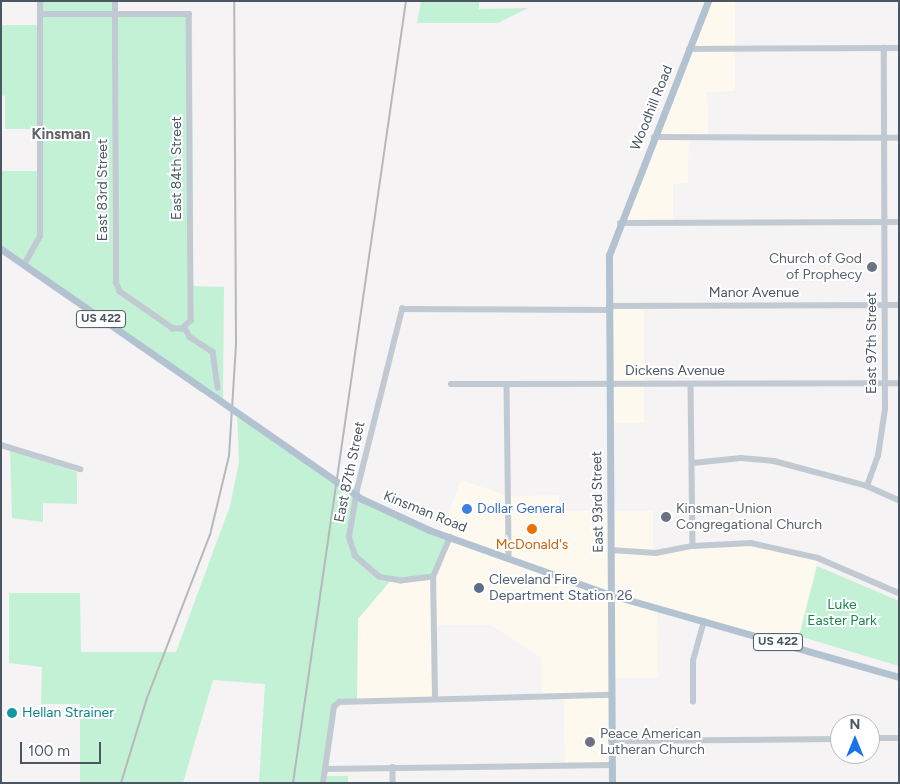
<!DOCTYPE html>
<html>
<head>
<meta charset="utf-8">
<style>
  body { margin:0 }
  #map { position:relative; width:900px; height:784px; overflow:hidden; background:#f5f3f3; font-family:Figtree,sans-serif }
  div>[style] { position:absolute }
  .commercial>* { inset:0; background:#fdf9ef; transform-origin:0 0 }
  .green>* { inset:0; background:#c3f1d5; transform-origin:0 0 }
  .minor>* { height:5.5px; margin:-2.75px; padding:0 2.75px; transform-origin:2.75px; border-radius:2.75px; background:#c1cad2 }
  .major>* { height:7px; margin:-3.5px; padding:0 3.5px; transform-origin:3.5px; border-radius:3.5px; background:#b3c2d1 }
  .rail>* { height:2px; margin:-1px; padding:0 1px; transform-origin:1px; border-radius:1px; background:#b5b8bd }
  .major-bridge>* { height:7px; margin:-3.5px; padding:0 3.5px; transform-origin:3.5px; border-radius:3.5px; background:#b3c2d1 }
  .dots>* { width:14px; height:14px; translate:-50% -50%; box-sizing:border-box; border:2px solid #fff; border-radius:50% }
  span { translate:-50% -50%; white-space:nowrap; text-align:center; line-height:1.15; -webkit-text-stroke:4px #fff; paint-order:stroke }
  .shield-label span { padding:1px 4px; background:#fff; border:1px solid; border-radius:4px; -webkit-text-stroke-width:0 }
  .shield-label { font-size:12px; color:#4a5661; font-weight:700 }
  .street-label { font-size:14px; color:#4a5661 }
  .worship-label { font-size:14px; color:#5b616d }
  .right { translate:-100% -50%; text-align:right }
  .left { translate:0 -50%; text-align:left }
  .shop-label { font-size:14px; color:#366cbe }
  .food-label { font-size:14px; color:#c56008 }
  .service-label { font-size:14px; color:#4e5e75 }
  .park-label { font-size:14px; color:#17864f }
  .culture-label { font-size:14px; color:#0d838f }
  .neighbourhood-label { font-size:15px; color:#5f6368; font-weight:700 }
  .frame { position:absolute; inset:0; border:2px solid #4a5661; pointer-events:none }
  .north { position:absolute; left:830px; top:714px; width:50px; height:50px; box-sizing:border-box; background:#fff; border:1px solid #b7bbc0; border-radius:50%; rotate:0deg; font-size:14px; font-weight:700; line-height:20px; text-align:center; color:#4a5661 }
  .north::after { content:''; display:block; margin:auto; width:18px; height:22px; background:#1a73e8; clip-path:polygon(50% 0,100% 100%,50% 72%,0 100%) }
  .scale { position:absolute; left:20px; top:742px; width:81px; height:22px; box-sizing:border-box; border:2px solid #4a5661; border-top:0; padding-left:6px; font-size:15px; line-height:18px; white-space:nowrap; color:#4a5661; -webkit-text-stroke:4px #fff; paint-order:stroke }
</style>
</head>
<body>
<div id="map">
  <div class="commercial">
    <i style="clip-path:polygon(708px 1px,735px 1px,735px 91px,707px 92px,708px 137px,689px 138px,688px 183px,673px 184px,673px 223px,620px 223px)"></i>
    <i style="left:609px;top:306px;width:35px;height:117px"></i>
    <i style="clip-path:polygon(461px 480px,508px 496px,559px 495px,559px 511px,653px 511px,653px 553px,693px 546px,751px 543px,818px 558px,797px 647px,657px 608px,658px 678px,611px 678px,611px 765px,565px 766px,564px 696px,542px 696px,541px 658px,491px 625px,435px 625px,435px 698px,357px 700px,358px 619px,391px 580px,440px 534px)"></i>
  </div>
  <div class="green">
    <i style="clip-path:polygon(40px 1px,115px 1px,115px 14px,192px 14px,193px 286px,224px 287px,223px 404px,1px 249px,1px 171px,40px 171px,40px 129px,5px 129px,5px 96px,1px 95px,1px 25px,40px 25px)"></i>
    <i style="clip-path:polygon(421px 1px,479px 1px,479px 9px,528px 8px,498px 23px,417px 23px)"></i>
    <i style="clip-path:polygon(237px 413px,362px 499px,450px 537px,433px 577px,391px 580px,358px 619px,357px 700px,347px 700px,334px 707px,323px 783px,259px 783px,265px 684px,213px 680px,183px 783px,80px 783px,80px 704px,41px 704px,42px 667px,9px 663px,9px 593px,80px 593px,81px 652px,176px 652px,230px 506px,239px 462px)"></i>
    <i style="clip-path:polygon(10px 450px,77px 472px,77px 504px,43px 503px,43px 522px,12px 518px)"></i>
    <i style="clip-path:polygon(817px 566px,899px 601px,899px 666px,799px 636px)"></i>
    <i style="left:327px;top:776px;width:21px;height:7px"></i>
  </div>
  <div class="minor">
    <i style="left:40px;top:14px;width:149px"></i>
    <i style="left:189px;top:14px;width:307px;rotate:89.6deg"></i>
    <i style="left:191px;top:321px;width:12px;rotate:138deg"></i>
    <i style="left:182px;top:329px;width:9px;rotate:180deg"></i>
    <i style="left:173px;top:329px;width:65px;rotate:-145.1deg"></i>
    <i style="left:120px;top:292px;width:10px;rotate:-114deg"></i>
    <i style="left:116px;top:283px;width:51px;rotate:-90deg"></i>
    <i style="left:116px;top:232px;width:174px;rotate:-90.3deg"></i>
    <i style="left:115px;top:58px;width:57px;rotate:-90deg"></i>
    <i style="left:689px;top:49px;width:210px;rotate:-0.3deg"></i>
    <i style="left:654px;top:137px;width:245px;rotate:0.2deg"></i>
    <i style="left:620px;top:223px;width:279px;rotate:-0.2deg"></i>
    <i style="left:24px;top:265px;width:33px;rotate:-61deg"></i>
    <i style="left:40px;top:236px;width:235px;rotate:-90deg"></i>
    <i style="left:609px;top:306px;width:290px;rotate:-0.2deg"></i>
    <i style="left:185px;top:328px;width:10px;rotate:61deg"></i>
    <i style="left:190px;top:337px;width:27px;rotate:33deg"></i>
    <i style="left:213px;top:352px;width:36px;rotate:82deg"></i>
    <i style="left:451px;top:384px;width:448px;rotate:-0.1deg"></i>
    <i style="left:507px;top:384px;width:174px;rotate:89.3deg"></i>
    <i style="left:691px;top:384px;width:162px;rotate:89.3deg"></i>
    <i style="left:1px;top:445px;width:83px;rotate:16.9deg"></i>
    <i style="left:693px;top:463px;width:48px;rotate:-5.9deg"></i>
    <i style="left:741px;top:458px;width:33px;rotate:5deg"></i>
    <i style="left:774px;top:461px;width:96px;rotate:15deg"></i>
    <i style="left:867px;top:486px;width:35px;rotate:24deg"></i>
    <i style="left:867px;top:486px;width:32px;rotate:-70deg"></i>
    <i style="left:878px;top:456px;width:48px;rotate:-81.5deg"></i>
    <i style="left:885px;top:409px;width:361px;rotate:-90.2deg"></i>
    <i style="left:611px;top:550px;width:45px;rotate:3.8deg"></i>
    <i style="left:656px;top:553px;width:38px;rotate:-11deg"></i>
    <i style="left:693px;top:546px;width:58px;rotate:-3deg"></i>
    <i style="left:751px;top:543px;width:69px;rotate:12.6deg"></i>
    <i style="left:818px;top:558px;width:88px;rotate:23.4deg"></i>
    <i style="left:433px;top:577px;width:32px;rotate:173deg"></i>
    <i style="left:401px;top:581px;width:22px;rotate:-170deg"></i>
    <i style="left:379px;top:577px;width:32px;rotate:-139deg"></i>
    <i style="left:355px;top:556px;width:20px;rotate:-108deg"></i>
    <i style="left:349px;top:537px;width:48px;rotate:-80.3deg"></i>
    <i style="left:357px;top:490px;width:187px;rotate:-76deg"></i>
    <i style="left:402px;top:309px;width:207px;rotate:0.3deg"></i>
    <i style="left:435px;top:698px;width:121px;rotate:-90.9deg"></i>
    <i style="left:433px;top:577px;width:43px;rotate:-67deg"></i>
    <i style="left:693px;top:702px;width:41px;rotate:-90deg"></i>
    <i style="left:693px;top:661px;width:41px;rotate:-74.6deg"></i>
    <i style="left:870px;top:738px;width:29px"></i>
    <i style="left:611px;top:741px;width:229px;rotate:-0.5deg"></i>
    <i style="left:393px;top:767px;width:16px;rotate:90deg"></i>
    <i style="left:325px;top:769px;width:286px;rotate:-0.8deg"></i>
    <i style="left:323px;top:783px;width:77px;rotate:-81.8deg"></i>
    <i style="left:334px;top:707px;width:7px;rotate:-45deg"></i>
    <i style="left:339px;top:702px;width:272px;rotate:-1.5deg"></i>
  </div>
  <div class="major">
    <i style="left:1px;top:249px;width:244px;rotate:34.7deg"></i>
    <i style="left:362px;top:499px;width:74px;rotate:24.8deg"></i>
    <i style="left:429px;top:530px;width:193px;rotate:19.7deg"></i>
    <i style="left:611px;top:595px;width:299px;rotate:15.9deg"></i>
    <i style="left:612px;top:783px;width:528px;rotate:-90.33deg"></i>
    <i style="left:609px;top:255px;width:273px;rotate:-68.7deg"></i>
  </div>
  <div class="rail">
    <i style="left:121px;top:783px;width:89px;rotate:-73deg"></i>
    <i style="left:147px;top:698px;width:175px;rotate:-68.9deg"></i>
    <i style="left:210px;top:535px;width:81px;rotate:-76.5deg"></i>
    <i style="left:229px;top:456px;width:112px;rotate:-86.4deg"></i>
    <i style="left:236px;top:344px;width:343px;rotate:-90.3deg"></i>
    <i style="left:293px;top:783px;width:790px;rotate:-81.78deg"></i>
  </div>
  <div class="major-bridge">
    <i style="left:202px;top:388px;width:195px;rotate:34.8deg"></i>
  </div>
  <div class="dots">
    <i style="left:872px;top:267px;background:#6b7280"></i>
    <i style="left:467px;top:509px;background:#3f7fe0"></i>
    <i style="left:666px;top:517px;background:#6b7280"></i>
    <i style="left:532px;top:529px;background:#e8710a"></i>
    <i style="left:479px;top:588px;background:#5c6f8a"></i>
    <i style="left:12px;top:713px;background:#0f9aa8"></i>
    <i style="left:590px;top:742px;background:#6b7280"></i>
  </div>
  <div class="shield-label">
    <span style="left:101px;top:319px">US 422</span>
    <span style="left:778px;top:642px">US 422</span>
  </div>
  <div class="street-label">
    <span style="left:652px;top:108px;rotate:-68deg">Woodhill Road</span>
    <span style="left:177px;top:168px;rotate:-90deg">East 84th Street</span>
    <span style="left:103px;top:190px;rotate:-90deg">East 83rd Street</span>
    <span style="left:754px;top:293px">Manor Avenue</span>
    <span style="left:872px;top:343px;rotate:-90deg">East 97th Street</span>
    <span style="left:675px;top:371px">Dickens Avenue</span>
    <span style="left:350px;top:472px;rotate:-78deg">East 87th Street</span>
    <span style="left:598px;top:502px;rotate:-91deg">East 93rd Street</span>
    <span style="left:425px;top:512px;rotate:22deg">Kinsman Road</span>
  </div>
  <div class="worship-label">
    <span class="right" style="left:862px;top:267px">Church of God<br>of Prophecy</span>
    <span class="left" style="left:676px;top:517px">Kinsman-Union<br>Congregational Church</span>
    <span class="left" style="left:600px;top:742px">Peace American<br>Lutheran Church</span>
  </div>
  <div class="shop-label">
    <span class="left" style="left:477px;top:509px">Dollar General</span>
  </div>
  <div class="food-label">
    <span style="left:532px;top:545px">McDonald's</span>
  </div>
  <div class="service-label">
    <span class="left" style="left:489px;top:588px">Cleveland Fire<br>Department Station 26</span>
  </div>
  <div class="park-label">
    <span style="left:842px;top:613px">Luke<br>Easter Park</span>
  </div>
  <div class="culture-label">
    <span class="left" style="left:22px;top:713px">Hellan Strainer</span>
  </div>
  <div class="neighbourhood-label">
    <span style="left:61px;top:135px">Kinsman</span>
  </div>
  <div class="frame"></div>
  <div class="north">N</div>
  <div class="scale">100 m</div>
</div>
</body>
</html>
